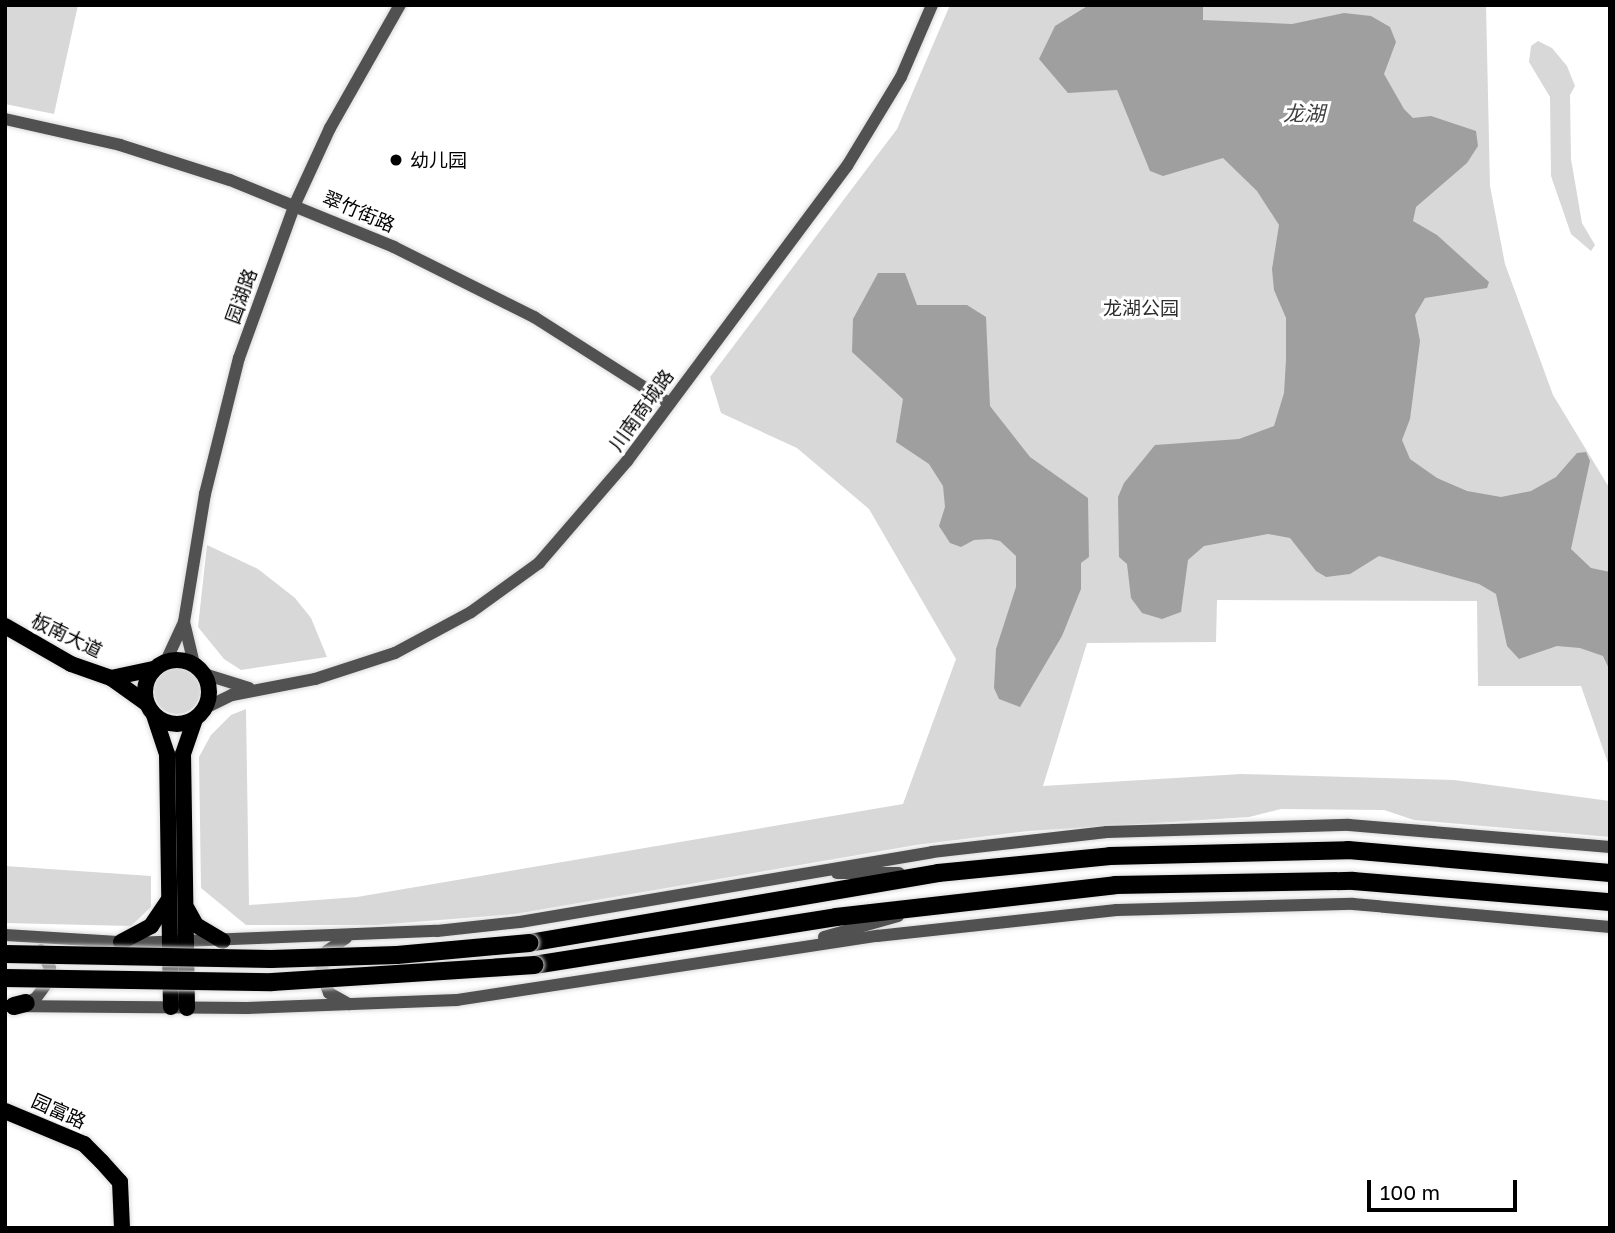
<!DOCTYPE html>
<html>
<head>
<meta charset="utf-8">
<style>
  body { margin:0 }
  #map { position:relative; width:1615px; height:1233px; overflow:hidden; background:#fff; font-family:"Golos Text","Noto Sans SC",sans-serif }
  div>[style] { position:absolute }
  .green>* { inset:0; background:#d8d8d8 }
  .round { border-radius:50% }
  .water>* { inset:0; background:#9f9f9f }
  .roads { filter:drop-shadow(0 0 2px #dbdbdb) drop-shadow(0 0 2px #dbdbdb) }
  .minor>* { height:12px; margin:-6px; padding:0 6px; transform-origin:6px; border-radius:6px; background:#515151 }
  .major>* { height:16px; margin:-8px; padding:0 8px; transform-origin:8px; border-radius:8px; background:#000 }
  .major>.ring { margin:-8px; padding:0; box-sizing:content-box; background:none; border:16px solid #000; border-radius:50% }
  .highway>* { height:18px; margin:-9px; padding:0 9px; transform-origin:9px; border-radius:9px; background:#000 }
  .bridges { filter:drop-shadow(0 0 2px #dbdbdb) drop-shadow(0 0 2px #dbdbdb) }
  .highway-bridge>* { height:18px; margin:-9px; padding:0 9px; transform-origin:9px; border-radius:9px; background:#000 }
  .dots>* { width:19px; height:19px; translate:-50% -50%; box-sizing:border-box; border:4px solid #fff; border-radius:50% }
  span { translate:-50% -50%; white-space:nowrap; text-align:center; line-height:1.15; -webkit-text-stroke:6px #fff; paint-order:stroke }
  .poi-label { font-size:19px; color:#000 }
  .left { translate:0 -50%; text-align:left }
  .street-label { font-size:19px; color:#000 }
  .park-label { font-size:19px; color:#2f2f2f }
  .water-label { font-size:21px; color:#404040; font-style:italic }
  .frame { position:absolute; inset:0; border:7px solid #000; pointer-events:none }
  .scale { position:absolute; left:1367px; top:1180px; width:150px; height:32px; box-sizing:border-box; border:4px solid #000; border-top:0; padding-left:9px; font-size:21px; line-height:24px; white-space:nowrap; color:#000; -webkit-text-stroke:5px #fff; paint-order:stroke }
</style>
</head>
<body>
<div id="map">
  <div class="green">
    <i style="clip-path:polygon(5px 5px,78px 5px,54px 114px,5px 104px)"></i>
    <i style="clip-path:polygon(950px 5px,1486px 5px,1490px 186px,1505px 264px,1553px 395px,1610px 489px,1610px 769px,1581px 686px,1478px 686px,1477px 601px,1217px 600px,1216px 642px,1087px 643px,1043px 786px,1241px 774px,1454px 780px,1610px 801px,1610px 837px,1414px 820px,1384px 810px,1281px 809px,1249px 817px,1029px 831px,916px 845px,515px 914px,376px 925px,246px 925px,201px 888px,199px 757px,211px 735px,231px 715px,246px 709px,249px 905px,357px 897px,903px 804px,956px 659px,869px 509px,797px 448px,721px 413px,710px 377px,897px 129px)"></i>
    <i style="clip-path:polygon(1538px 41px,1552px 48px,1567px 66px,1575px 86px,1570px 95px,1571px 159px,1582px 223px,1595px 245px,1591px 251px,1571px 234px,1551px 176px,1550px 97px,1529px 62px,1531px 46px)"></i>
    <i style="clip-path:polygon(207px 545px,258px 569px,295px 598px,311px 618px,327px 657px,241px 670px,224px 659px,198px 627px)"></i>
    <i class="round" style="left:154px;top:668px;width:46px;height:46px"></i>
    <i style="clip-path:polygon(5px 866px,151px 876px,151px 907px,131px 926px,5px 923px)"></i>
  </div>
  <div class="water">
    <i style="clip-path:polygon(1089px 5px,1203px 5px,1203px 20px,1292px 24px,1344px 13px,1371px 16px,1390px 27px,1396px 42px,1384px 74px,1404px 109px,1413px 118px,1431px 116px,1476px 131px,1478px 146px,1467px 163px,1416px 207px,1413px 221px,1437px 235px,1489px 282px,1487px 288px,1425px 298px,1415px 315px,1420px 341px,1410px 419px,1402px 440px,1410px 459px,1437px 478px,1467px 491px,1501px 497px,1531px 491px,1556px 477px,1577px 453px,1586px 452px,1590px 461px,1571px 549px,1591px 568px,1610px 572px,1610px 671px,1603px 656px,1580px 648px,1557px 646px,1519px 659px,1507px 646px,1496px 594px,1479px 584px,1379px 556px,1350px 574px,1326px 577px,1316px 571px,1290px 538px,1268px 534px,1204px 546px,1188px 560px,1181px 612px,1162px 619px,1142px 613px,1131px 598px,1127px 564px,1119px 557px,1118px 497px,1124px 483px,1155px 445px,1239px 439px,1274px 426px,1284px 393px,1286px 360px,1286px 318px,1274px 290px,1272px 269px,1279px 225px,1257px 191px,1223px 158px,1163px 176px,1150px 171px,1117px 90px,1068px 93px,1039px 59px,1055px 26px)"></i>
    <i style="clip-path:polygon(878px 273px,905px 273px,917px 305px,967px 305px,986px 317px,990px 406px,1030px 457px,1088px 498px,1089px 557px,1081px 563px,1081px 589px,1062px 636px,1020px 707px,999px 699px,994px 688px,996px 649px,1016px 587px,1016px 556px,1000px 541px,990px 539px,974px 540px,961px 547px,950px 543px,939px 526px,945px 507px,943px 486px,929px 464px,896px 442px,903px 399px,852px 352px,853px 319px)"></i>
  </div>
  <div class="roads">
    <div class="minor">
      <i style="left:5px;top:119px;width:118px;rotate:12.7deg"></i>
      <i style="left:120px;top:145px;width:115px;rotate:17.7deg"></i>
      <i style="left:230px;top:180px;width:177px;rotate:22.2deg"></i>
      <i style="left:394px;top:247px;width:157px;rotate:26.6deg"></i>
      <i style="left:534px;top:317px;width:160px;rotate:32.5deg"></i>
      <i style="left:184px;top:622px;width:130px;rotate:-80.7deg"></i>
      <i style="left:205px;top:494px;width:140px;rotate:-76deg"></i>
      <i style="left:239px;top:358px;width:164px;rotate:-70deg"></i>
      <i style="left:295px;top:204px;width:84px;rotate:-65.3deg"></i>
      <i style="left:330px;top:128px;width:142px;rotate:-60.4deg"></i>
      <i style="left:166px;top:661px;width:43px;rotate:-65.2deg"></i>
      <i style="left:184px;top:622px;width:43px;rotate:76.6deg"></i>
      <i style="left:204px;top:674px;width:47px;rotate:17.3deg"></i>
      <i style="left:205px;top:708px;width:30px;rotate:-26deg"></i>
      <i style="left:232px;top:695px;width:85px;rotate:-10.9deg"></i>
      <i style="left:315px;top:679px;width:84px;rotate:-18deg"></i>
      <i style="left:395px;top:653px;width:86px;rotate:-28.3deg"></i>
      <i style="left:471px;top:612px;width:84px;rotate:-35.8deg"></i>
      <i style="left:539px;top:563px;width:135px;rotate:-49.2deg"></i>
      <i style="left:627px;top:461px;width:368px;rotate:-53.3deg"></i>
      <i style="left:847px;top:166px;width:104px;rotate:-58.8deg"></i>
      <i style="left:901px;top:77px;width:78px;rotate:-66.7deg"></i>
      <i style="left:837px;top:873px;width:62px"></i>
      <i style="left:5px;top:935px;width:129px;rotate:3.5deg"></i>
      <i style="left:134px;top:943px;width:303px;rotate:-2.3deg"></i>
      <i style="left:437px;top:931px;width:83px;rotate:-6.2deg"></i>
      <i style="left:520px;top:922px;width:418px;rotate:-9.6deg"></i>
      <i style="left:932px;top:852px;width:176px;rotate:-6.5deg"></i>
      <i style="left:1107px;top:832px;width:242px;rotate:-1.7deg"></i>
      <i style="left:1349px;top:825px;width:262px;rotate:4.8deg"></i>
      <i style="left:824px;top:937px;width:77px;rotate:-15.8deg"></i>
      <i style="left:346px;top:938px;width:23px;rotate:146deg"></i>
      <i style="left:327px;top:951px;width:22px;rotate:106deg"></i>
      <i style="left:321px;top:972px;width:22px;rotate:69deg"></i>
      <i style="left:329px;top:993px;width:23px;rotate:29deg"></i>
      <i style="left:26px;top:1003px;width:11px;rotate:-27deg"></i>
      <i style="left:36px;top:998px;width:22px;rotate:-54deg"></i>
      <i style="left:49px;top:980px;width:12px;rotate:-85deg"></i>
      <i style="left:50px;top:968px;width:20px;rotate:-117deg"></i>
      <i style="left:5px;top:1006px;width:242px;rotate:0.5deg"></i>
      <i style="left:247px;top:1008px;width:210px;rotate:-2.2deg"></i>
      <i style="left:457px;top:1000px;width:425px;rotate:-8.7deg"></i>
      <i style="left:877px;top:936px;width:241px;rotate:-6.2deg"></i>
      <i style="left:1117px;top:910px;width:236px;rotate:-1.5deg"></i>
      <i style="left:1353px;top:904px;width:258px;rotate:5.1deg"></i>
    </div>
    <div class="major">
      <i style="left:5px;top:626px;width:76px;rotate:29.9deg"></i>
      <i style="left:71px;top:664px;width:42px;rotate:19.3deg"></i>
      <i class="ring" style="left:145px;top:660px;width:48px;height:48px"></i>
      <i style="left:146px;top:703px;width:43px;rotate:-144.5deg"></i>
      <i style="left:111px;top:678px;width:43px;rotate:-12.1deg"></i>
      <i style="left:154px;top:715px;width:41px;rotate:71.6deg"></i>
      <i style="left:167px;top:754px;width:253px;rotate:89.1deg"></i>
      <i style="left:187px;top:909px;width:18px;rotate:61deg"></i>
      <i style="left:196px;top:925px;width:31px;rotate:31deg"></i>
      <i style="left:121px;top:942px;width:34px;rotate:-28deg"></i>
      <i style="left:151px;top:926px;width:30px;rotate:-56deg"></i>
      <i style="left:187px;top:1008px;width:254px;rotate:-90.9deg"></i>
      <i style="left:183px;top:754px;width:37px;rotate:-71deg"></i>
      <i style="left:5px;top:1111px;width:86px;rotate:22.7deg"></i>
      <i style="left:84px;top:1144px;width:25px;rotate:45deg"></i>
      <i style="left:102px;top:1162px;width:27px;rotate:48deg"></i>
      <i style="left:120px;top:1182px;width:46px;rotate:87.5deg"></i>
    </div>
    <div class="highway">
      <i style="left:529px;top:943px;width:415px;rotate:-9.7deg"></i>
      <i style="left:938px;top:873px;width:173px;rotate:-5.6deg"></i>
      <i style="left:1110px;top:856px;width:238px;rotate:-1.4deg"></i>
      <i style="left:1348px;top:850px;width:263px;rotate:5deg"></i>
      <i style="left:534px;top:965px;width:306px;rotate:-9deg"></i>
      <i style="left:836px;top:917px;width:281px;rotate:-6.5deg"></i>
      <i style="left:1115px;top:885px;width:238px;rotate:-1deg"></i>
      <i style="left:1353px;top:881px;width:258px;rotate:4.7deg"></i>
      <i style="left:14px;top:1006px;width:12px;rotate:-14deg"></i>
    </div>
  </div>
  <div class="bridges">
    <div class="highway-bridge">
      <i style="left:5px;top:954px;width:266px;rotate:1.1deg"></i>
      <i style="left:271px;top:959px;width:126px;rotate:-1.8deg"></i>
      <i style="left:397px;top:955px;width:133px;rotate:-5.2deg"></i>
      <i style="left:5px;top:978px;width:267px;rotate:0.9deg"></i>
      <i style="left:272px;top:982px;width:263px;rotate:-3.7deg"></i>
    </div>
  </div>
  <div class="dots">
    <i style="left:396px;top:160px;background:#000"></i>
  </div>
  <div class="poi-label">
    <span class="left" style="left:410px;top:160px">幼儿园</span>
  </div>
  <div class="street-label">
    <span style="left:359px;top:211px;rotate:23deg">翠竹街路</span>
    <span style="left:241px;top:296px;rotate:-70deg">园湖路</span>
    <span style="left:641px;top:410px;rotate:-54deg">川南商城路</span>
    <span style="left:67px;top:635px;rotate:26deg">板南大道</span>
    <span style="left:59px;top:1111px;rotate:24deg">园富路</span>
  </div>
  <div class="park-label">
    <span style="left:1141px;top:308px">龙湖公园</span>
  </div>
  <div class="water-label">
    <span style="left:1304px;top:113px">龙湖</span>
  </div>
  <div class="frame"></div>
  <div class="scale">100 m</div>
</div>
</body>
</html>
